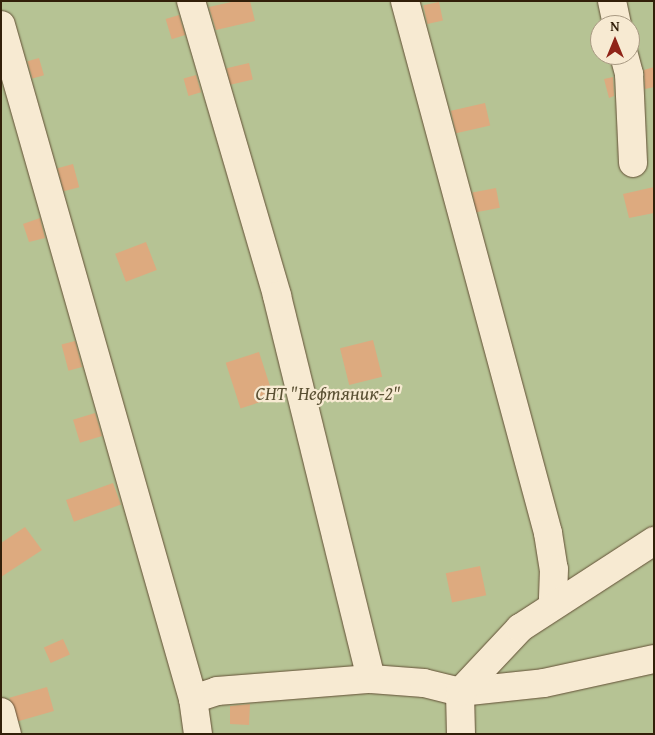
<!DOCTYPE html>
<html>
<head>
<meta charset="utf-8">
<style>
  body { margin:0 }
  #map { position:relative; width:655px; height:735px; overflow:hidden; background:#f3dfba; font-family:"Gentium Book Plus",serif }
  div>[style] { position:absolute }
  .green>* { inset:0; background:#b6c394 }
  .building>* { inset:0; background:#ddaa7f; transform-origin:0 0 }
  .roads { filter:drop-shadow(0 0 1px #624f35) drop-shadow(0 0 1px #624f35) }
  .minor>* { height:28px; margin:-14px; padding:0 14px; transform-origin:14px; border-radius:14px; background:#f7ead2 }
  span { translate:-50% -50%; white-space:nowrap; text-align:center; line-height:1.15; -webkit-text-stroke:4.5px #f7ead2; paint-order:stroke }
  .park-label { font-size:19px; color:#5a5033; font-style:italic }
  .frame { position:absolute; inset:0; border:2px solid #321f09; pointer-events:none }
  .north { position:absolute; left:590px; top:15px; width:50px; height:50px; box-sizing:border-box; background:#f7ead2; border:1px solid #a89982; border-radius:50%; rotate:0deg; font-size:14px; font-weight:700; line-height:20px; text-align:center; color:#321f09 }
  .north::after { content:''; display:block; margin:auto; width:18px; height:22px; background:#8f2418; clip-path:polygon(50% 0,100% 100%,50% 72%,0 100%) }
</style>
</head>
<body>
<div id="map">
  <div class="green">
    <i style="clip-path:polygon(evenodd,1px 1px,654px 1px,654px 734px,1px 734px,1px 1px,600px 25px,630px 25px,630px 55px,600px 55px,600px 25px)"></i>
  </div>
  <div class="building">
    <i style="clip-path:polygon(236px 1px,250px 1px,255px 21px,216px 30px,209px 7px)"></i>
    <i style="left:439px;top:2px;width:19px;height:16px;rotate:78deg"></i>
    <i style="left:179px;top:15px;width:21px;height:14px;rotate:73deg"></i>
    <i style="left:39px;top:58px;width:18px;height:12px;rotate:74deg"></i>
    <i style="left:249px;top:63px;width:17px;height:23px;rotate:77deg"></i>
    <i style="clip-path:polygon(654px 67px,654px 87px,645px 89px,644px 70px)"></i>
    <i style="left:196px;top:75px;width:18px;height:13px;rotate:74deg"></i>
    <i style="clip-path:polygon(613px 77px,614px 96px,609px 98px,604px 79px)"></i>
    <i style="left:485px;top:103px;width:23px;height:35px;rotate:77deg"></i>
    <i style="left:73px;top:164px;width:24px;height:16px;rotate:75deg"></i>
    <i style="clip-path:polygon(654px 187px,654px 213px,629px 218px,623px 194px)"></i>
    <i style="left:496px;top:188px;width:20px;height:24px;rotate:79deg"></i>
    <i style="clip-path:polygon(40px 218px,45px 238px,29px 242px,23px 224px)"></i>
    <i style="left:146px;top:242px;width:30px;height:33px;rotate:69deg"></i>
    <i style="left:373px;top:340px;width:38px;height:34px;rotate:76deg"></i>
    <i style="left:75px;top:341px;width:27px;height:14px;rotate:75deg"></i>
    <i style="left:259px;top:352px;width:48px;height:35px;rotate:72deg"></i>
    <i style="left:95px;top:413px;width:24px;height:23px;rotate:73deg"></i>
    <i style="left:113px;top:483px;width:23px;height:50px;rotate:70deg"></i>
    <i style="clip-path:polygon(25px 527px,42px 550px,1px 577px,1px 543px)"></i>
    <i style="left:480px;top:566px;width:30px;height:35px;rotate:78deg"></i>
    <i style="left:63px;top:639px;width:17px;height:21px;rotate:66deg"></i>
    <i style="left:47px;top:687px;width:25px;height:39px;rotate:74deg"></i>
    <i style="clip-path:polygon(250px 704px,249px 725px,230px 724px,230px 706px)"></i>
  </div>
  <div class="roads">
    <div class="minor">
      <i style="left:191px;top:1px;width:307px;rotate:73.7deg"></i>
      <i style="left:277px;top:296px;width:394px;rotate:76.2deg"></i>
      <i style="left:405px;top:1px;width:551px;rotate:74.95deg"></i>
      <i style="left:548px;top:533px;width:36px;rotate:81deg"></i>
      <i style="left:554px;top:569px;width:36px;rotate:92deg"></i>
      <i style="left:612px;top:1px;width:25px;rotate:78deg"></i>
      <i style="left:1px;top:25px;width:701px;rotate:74.1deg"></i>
      <i style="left:624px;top:55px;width:20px;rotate:75deg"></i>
      <i style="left:629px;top:74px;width:89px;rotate:87.4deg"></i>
      <i style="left:1px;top:712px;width:23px;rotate:75deg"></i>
      <i style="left:198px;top:734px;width:35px;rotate:-98deg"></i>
      <i style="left:193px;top:699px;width:25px;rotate:-18deg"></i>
      <i style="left:217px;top:691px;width:154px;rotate:-4.5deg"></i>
      <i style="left:371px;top:679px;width:53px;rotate:4.3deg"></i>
      <i style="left:424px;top:683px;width:37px;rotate:14deg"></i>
      <i style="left:460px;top:692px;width:84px;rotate:-6.1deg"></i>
      <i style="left:544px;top:683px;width:113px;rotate:-12.3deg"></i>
      <i style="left:461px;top:734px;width:42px;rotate:-91.4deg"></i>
      <i style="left:460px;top:692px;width:88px;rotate:-46.8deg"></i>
      <i style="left:520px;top:628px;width:160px;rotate:-33deg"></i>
    </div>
  </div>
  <div class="park-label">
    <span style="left:328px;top:394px">СНТ "Нефтяник-2"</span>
  </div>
  <div class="frame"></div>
  <div class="north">N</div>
</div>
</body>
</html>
